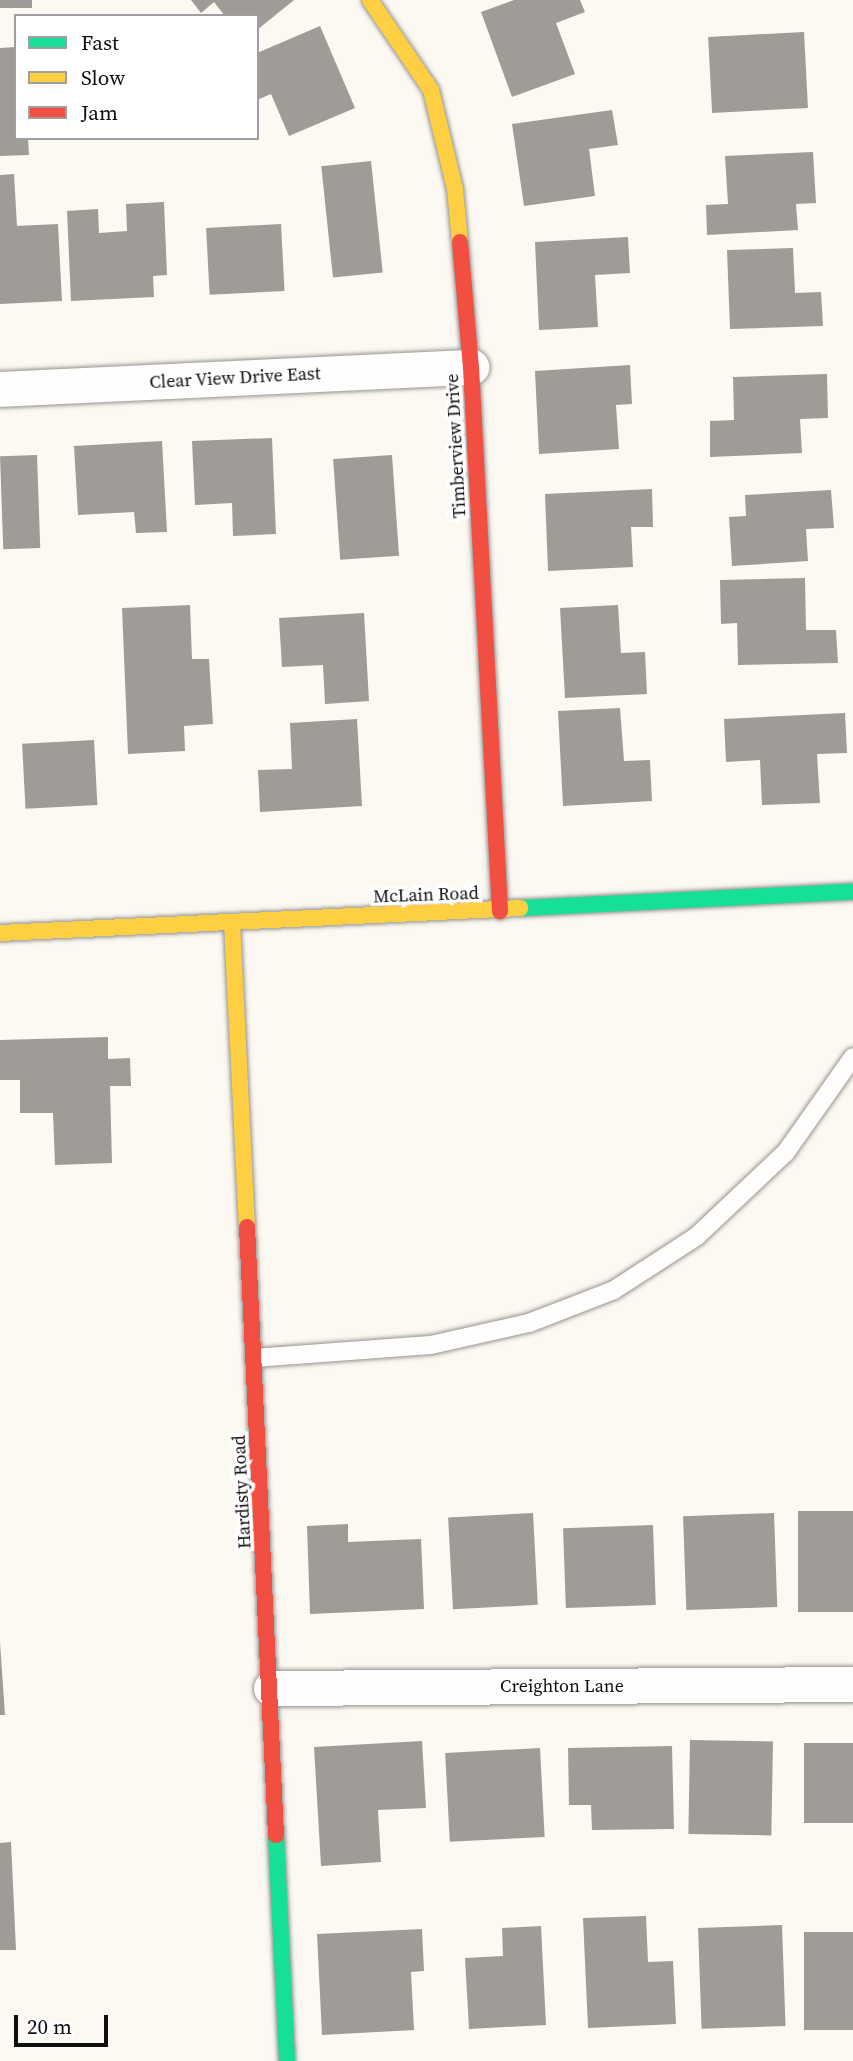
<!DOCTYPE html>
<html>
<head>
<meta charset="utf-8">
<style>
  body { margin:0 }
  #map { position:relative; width:853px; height:2061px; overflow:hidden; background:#fcf9f2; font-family:"Source Serif 4",serif }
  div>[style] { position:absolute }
  .building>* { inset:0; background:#9f9c98; transform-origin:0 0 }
  .roads { filter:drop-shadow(0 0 2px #959491) drop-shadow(0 0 2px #959491) }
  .lane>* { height:18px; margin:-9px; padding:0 9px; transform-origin:9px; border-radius:9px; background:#fffefd }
  .street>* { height:35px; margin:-17.5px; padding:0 17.5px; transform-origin:17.5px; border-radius:17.5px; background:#fffefd }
  .fast>* { height:16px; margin:-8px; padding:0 8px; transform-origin:8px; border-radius:8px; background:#16e098 }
  .slow>* { height:16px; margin:-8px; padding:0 8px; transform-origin:8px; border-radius:8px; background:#ffcf43 }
  .jam>* { height:16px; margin:-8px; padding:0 8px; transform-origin:8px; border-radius:8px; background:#f24e42 }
  span { translate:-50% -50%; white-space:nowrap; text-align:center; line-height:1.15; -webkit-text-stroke:7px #fff; paint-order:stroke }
  .street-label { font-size:18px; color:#0e0e0e }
  .legend { position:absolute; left:14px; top:14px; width:245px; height:126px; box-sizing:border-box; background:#fff; border:2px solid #9f9f9f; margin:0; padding:9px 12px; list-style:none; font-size:21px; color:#0e0e0e }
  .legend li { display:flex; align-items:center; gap:14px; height:35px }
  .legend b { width:35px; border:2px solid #9f9f9f }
  .scale { position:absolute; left:14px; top:2015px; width:94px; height:32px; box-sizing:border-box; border:4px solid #0e0e0e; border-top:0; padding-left:9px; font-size:21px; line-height:24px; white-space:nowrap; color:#0e0e0e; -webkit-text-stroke:5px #fff; paint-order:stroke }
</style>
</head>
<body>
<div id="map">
  <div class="building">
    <i style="left:0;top:0;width:32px;height:8px"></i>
    <i style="clip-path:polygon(191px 0,294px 0,257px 30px,257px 16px,225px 16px,214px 2px,201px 13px)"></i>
    <i style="clip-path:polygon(514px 0,580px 0,585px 12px,556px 23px,575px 74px,512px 97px,481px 12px)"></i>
    <i style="clip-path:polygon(320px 26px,355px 108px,289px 136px,271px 94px,257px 100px,257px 53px)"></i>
    <i style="left:804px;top:32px;width:76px;height:96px;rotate:87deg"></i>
    <i style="clip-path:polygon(16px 47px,16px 138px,28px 138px,29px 155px,0 156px,0 48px)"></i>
    <i style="clip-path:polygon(612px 110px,618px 145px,589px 149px,595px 196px,524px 206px,512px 124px)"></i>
    <i style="clip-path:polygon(813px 152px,816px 203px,796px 204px,798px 230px,707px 235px,706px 205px,728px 204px,725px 156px)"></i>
    <i style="left:371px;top:161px;width:112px;height:50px;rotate:84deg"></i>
    <i style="clip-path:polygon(14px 174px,17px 226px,58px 224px,62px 301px,0 304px,0 175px)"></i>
    <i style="clip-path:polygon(164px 202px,167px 275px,153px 276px,154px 297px,71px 301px,67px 211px,98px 209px,99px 233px,127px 231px,126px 204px)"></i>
    <i style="left:281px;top:224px;width:67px;height:75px;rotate:87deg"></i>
    <i style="clip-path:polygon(628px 237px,630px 273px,595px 275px,598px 327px,539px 330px,535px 242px)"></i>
    <i style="clip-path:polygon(793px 248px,795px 293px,821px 292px,823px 326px,730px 329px,727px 250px)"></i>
    <i style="clip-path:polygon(630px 365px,632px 404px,616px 405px,619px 449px,539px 454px,535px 371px)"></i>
    <i style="clip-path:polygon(827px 374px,828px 418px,800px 419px,802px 453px,710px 457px,710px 421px,734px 420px,733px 377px)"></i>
    <i style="clip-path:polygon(272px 438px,276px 534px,233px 536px,232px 503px,195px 505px,192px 441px)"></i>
    <i style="clip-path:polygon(162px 441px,167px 532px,136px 533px,134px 512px,78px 515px,74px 446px)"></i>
    <i style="left:37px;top:455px;width:93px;height:37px;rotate:88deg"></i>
    <i style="left:392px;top:455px;width:101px;height:59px;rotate:86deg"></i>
    <i style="clip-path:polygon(652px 489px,653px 527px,631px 527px,633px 567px,548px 571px,545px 494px)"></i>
    <i style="clip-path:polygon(831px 490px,834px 528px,806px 529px,808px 561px,732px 566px,729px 517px,746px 516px,745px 495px)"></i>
    <i style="clip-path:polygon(805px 578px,806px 630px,836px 630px,838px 663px,738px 665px,737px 623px,721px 624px,720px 580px)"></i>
    <i style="clip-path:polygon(190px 605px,192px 659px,209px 659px,213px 724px,184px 726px,185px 751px,128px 754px,122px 608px)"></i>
    <i style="clip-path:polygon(618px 605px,621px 653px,645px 652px,647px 694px,565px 698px,560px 608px)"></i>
    <i style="clip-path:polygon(364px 613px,369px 701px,325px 704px,323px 665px,282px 667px,279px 618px)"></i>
    <i style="clip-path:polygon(620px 708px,624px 761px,650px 760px,652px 801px,563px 806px,558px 711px)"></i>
    <i style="clip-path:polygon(845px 713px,847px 753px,817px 754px,820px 803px,762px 805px,760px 760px,726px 762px,724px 719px)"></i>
    <i style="clip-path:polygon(357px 719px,362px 806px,260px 812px,258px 770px,292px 769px,290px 723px)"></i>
    <i style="left:94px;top:740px;width:65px;height:72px;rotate:87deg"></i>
    <i style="clip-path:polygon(108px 1037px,108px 1059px,130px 1058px,131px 1086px,110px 1086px,112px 1163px,55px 1165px,53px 1113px,20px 1113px,20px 1080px,0 1080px,0 1040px)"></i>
    <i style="left:853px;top:1511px;width:101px;height:55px;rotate:90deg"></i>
    <i style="left:533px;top:1513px;width:92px;height:85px;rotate:87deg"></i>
    <i style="left:774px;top:1513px;width:94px;height:91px;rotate:88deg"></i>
    <i style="clip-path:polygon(348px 1524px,348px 1542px,421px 1539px,424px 1609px,310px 1614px,307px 1526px)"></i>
    <i style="left:653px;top:1525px;width:80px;height:90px;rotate:88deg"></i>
    <i style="clip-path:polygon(0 1642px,5px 1715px,0 1715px)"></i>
    <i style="left:690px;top:1740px;width:83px;height:94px;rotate:1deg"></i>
    <i style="clip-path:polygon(422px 1741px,426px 1808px,378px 1810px,381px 1862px,321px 1866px,314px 1747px)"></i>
    <i style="left:853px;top:1743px;width:80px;height:49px;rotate:90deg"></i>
    <i style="clip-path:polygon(672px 1746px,674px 1829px,592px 1830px,591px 1805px,569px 1805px,568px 1748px)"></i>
    <i style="left:540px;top:1748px;width:89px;height:95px;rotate:87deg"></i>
    <i style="clip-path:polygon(11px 1842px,16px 1950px,0 1950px,0 1843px)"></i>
    <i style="clip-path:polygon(646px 1916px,648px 1962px,673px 1961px,676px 2024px,588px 2028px,583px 1918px)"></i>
    <i style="left:782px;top:1925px;width:101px;height:84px;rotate:88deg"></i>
    <i style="clip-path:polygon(541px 1926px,546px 2025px,469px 2029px,465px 1958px,503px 1956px,502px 1928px)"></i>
    <i style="clip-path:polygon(422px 1929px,424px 1971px,411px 1972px,414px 2030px,322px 2035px,317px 1934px)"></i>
    <i style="left:853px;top:1932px;width:98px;height:49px;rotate:90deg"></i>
  </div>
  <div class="roads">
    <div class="lane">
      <i style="left:254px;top:1358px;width:177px;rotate:-4.2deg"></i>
      <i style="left:431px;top:1345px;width:100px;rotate:-12.7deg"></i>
      <i style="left:529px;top:1323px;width:91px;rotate:-21.2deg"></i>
      <i style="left:614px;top:1290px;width:99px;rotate:-33deg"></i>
      <i style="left:697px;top:1236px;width:122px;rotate:-43.3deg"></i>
      <i style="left:786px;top:1152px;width:116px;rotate:-54.8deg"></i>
    </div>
    <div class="street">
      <i style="left:0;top:389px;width:472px;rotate:-2.7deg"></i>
      <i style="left:271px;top:1688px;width:582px;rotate:-0.39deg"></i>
    </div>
    <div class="fast">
      <i style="left:520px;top:908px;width:333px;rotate:-2.8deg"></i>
      <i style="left:276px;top:1835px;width:226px;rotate:87.2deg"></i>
    </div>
    <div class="slow">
      <i style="left:370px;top:0;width:109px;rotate:55.9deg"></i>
      <i style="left:431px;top:90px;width:102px;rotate:76.4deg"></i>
      <i style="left:455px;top:189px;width:53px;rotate:84.6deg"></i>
      <i style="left:232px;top:922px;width:305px;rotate:87.2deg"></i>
      <i style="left:0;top:933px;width:521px;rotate:-2.75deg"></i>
    </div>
    <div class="jam">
      <i style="left:460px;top:242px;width:125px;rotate:85deg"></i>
      <i style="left:471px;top:367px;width:545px;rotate:86.95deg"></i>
      <i style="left:247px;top:1227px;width:609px;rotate:87.27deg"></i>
    </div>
  </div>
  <div class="street-label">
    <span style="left:235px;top:378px;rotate:-3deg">Clear View Drive East</span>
    <span style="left:456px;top:446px;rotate:-93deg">Timberview Drive</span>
    <span style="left:426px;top:895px;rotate:-2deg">McLain Road</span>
    <span style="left:242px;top:1492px;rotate:-93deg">Hardisty Road</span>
    <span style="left:562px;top:1686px">Creighton Lane</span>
  </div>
  <ul class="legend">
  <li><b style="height:9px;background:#16e098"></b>Fast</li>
  <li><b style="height:9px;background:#ffcf43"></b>Slow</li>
  <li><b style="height:9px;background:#f24e42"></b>Jam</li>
  </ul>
  <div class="scale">20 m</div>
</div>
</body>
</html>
